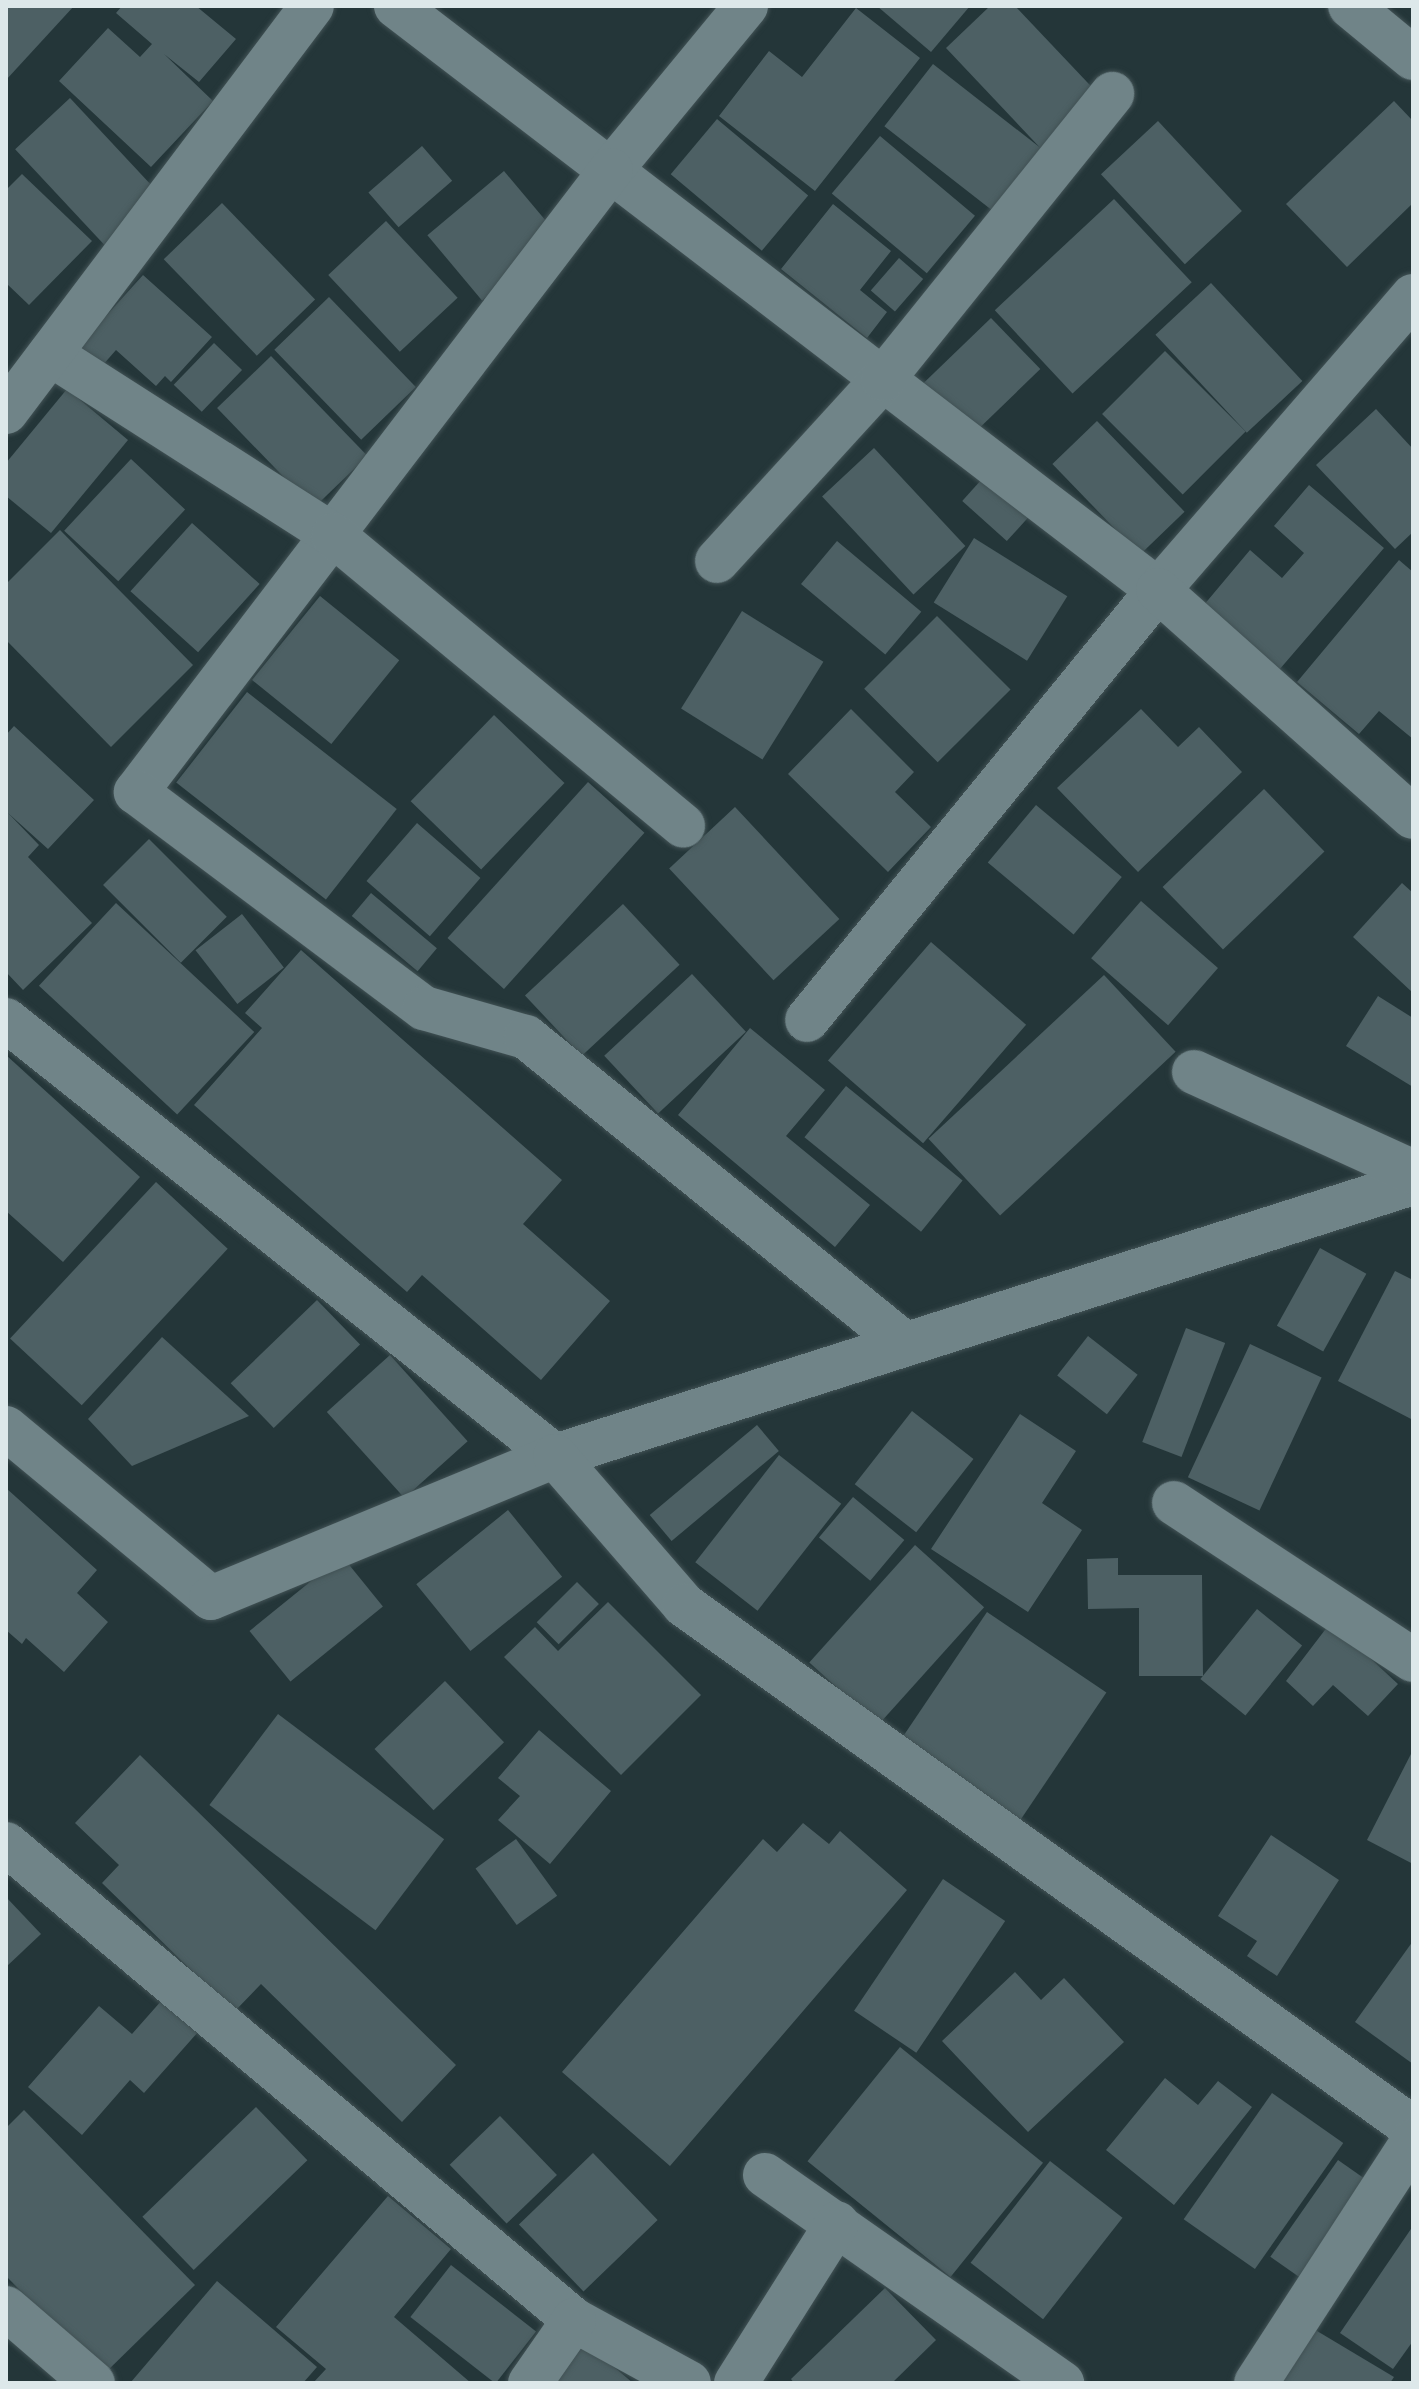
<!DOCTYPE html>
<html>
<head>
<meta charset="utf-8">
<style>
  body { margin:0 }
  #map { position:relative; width:1419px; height:2389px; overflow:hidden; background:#243639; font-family:"Times New Roman",serif }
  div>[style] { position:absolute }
  .building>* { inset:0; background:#4d6064; transform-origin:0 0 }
  .roads { filter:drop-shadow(0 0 2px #425255) drop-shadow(0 0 2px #425255) }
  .street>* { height:44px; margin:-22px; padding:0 22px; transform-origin:22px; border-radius:22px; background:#708488 }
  span { translate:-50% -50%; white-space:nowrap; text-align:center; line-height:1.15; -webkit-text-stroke:6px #243639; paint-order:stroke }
  .frame { position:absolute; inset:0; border:8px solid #dde8ea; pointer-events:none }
</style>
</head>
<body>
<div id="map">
  <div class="building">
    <i style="clip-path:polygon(6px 6px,74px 6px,6px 80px)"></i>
    <i style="clip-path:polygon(122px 6px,196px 6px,236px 39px,199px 82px,164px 54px,213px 101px,151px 167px,59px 81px,108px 28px,140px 57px,152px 44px,116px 13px)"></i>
    <i style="clip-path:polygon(877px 6px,970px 6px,931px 52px)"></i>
    <i style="clip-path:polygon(990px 6px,1015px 6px,1105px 101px,1047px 155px,946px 48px)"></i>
    <i style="clip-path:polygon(856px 8px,920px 58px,815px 191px,719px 116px,769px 51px,802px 77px)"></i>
    <i style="left:933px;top:64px;width:137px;height:79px;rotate:38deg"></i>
    <i style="left:70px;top:98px;width:132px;height:75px;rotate:47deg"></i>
    <i style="clip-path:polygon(1394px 101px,1413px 121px,1413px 203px,1347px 267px,1286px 204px)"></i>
    <i style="left:717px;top:119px;width:119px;height:72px;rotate:40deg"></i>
    <i style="left:1158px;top:121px;width:123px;height:78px;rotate:47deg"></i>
    <i style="left:880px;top:136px;width:124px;height:75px;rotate:40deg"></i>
    <i style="left:422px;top:146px;width:46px;height:71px;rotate:49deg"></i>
    <i style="left:504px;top:171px;width:85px;height:100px;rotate:50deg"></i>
    <i style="clip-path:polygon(22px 174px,92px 241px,29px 305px,6px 283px,6px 190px)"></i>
    <i style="left:1114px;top:199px;width:114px;height:163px;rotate:47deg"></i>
    <i style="left:222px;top:203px;width:134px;height:81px;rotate:46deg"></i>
    <i style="clip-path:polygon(833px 204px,891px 251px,860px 290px,887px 312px,867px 338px,781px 269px)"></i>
    <i style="left:386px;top:221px;width:105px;height:79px;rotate:47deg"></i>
    <i style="left:899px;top:258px;width:32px;height:43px;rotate:41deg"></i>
    <i style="clip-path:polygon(143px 275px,212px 337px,171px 382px,165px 376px,156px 386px,116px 350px,102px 366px,79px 346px)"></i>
    <i style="left:1211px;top:283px;width:134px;height:76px;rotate:47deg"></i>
    <i style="left:329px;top:297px;width:125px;height:76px;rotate:46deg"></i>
    <i style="left:991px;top:318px;width:71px;height:98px;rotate:46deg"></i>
    <i style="left:214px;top:343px;width:39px;height:58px;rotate:44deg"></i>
    <i style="left:1165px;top:351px;width:114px;height:89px;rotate:45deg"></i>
    <i style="left:271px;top:356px;width:139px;height:75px;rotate:46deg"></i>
    <i style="clip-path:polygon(67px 389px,128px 440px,51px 533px,6px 496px,6px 463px)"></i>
    <i style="clip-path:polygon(1376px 409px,1413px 449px,1413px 532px,1395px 549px,1316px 465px)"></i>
    <i style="left:1097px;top:421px;width:126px;height:62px;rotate:46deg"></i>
    <i style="left:874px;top:448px;width:134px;height:71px;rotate:47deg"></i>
    <i style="left:131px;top:459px;width:74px;height:98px;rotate:43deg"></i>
    <i style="left:991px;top:469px;width:60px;height:43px;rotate:42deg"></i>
    <i style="clip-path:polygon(1309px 485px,1384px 548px,1273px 677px,1198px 612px,1250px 550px,1282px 578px,1304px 553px,1274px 526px)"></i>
    <i style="left:192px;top:523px;width:91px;height:92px;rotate:42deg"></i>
    <i style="clip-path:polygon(60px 530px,193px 665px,111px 747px,6px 640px,6px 584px)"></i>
    <i style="left:974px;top:538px;width:110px;height:76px;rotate:32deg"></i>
    <i style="left:837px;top:541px;width:110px;height:56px;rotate:40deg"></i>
    <i style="clip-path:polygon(1399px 560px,1413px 572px,1413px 739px,1379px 711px,1359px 734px,1297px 682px)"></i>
    <i style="left:320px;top:596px;width:102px;height:108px;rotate:39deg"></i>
    <i style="left:742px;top:611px;width:96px;height:115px;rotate:32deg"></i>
    <i style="left:937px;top:616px;width:104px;height:103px;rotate:45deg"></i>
    <i style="left:247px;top:692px;width:190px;height:115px;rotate:38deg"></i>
    <i style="clip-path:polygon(851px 709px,914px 772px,895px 792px,931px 827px,888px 872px,788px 774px)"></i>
    <i style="clip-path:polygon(1141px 709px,1178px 747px,1199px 727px,1242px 772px,1138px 872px,1057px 788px)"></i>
    <i style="left:494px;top:715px;width:98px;height:120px;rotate:44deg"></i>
    <i style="clip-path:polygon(14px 726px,94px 800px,48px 849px,8px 813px,39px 845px,28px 857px,92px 923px,23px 990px,6px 972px,6px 735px)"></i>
    <i style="left:588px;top:782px;width:76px;height:210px;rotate:42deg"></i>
    <i style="left:1264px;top:789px;width:87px;height:141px;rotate:46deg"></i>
    <i style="left:1036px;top:805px;width:112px;height:75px;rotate:40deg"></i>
    <i style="left:735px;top:807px;width:153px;height:90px;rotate:47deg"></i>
    <i style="left:417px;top:823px;width:84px;height:77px;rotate:41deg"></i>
    <i style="left:149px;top:839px;width:110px;height:65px;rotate:45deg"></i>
    <i style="clip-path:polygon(1402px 883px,1413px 893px,1413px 993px,1353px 937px)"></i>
    <i style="left:371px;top:893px;width:86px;height:30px;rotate:40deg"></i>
    <i style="left:1141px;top:901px;width:102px;height:76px;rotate:41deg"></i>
    <i style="left:116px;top:903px;width:189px;height:113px;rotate:43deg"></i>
    <i style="left:623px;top:904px;width:83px;height:134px;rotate:47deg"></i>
    <i style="left:242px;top:914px;width:68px;height:59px;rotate:52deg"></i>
    <i style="left:931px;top:942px;width:126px;height:157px;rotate:41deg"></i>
    <i style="clip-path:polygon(301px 950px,562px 1180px,523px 1224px,610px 1301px,541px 1380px,422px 1275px,407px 1292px,194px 1105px,262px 1028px,245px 1013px)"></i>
    <i style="left:692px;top:974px;width:79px;height:120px;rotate:47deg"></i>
    <i style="left:1104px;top:975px;width:105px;height:240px;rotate:47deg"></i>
    <i style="clip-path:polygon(1378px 996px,1413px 1018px,1413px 1087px,1346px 1046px)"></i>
    <i style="clip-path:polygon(750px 1028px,825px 1090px,786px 1136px,870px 1205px,835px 1247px,678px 1115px)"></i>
    <i style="clip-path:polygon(6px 1055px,140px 1177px,63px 1262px,6px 1211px)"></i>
    <i style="left:846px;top:1086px;width:150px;height:66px;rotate:39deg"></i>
    <i style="left:156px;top:1182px;width:98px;height:214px;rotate:43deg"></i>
    <i style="left:1320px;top:1248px;width:53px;height:89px;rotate:29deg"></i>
    <i style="clip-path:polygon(1395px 1271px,1413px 1280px,1413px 1420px,1338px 1381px)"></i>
    <i style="left:317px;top:1300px;width:62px;height:120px;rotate:46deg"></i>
    <i style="left:1186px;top:1328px;width:42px;height:122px;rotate:21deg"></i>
    <i style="left:1088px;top:1336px;width:63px;height:50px;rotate:38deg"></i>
    <i style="clip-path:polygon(162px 1337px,249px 1416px,132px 1466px,88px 1419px)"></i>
    <i style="left:1250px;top:1344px;width:79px;height:147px;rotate:25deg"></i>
    <i style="left:390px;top:1355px;width:116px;height:85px;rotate:48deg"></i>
    <i style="left:912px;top:1411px;width:78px;height:93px;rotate:38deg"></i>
    <i style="clip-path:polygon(1020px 1414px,1076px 1451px,1042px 1503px,1082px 1530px,1028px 1612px,931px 1549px)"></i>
    <i style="left:757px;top:1425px;width:34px;height:140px;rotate:50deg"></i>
    <i style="left:779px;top:1455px;width:79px;height:136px;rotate:38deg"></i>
    <i style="clip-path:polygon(6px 1488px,97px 1570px,77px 1593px,108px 1622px,64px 1672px,26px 1638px,22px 1644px,6px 1630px)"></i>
    <i style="left:853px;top:1497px;width:67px;height:53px;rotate:40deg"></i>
    <i style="left:508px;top:1510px;width:86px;height:118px;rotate:51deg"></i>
    <i style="left:915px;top:1545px;width:93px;height:158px;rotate:42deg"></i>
    <i style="left:342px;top:1556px;width:65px;height:119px;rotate:51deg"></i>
    <i style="clip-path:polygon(1118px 1558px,1118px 1575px,1202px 1575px,1203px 1676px,1139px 1676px,1139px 1608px,1088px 1609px,1087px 1559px)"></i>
    <i style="left:577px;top:1582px;width:31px;height:57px;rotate:45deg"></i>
    <i style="clip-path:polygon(608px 1602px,701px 1695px,621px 1775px,504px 1657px,535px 1627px,558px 1651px)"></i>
    <i style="left:1257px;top:1609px;width:58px;height:90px;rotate:39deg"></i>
    <i style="left:987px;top:1612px;width:144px;height:162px;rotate:34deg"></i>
    <i style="clip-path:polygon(1331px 1622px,1398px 1684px,1368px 1716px,1333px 1685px,1313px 1706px,1286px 1681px)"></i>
    <i style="left:445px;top:1681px;width:85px;height:98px;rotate:46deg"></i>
    <i style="left:278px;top:1714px;width:208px;height:114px;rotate:37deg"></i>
    <i style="clip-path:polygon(539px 1730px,611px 1791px,550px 1864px,498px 1820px,520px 1796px,498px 1778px)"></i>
    <i style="clip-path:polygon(1413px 1750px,1413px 1864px,1367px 1840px)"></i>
    <i style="clip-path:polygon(140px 1755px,456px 2065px,402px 2122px,261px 1984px,234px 2012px,102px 1883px,119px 1865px,75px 1823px)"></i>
    <i style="clip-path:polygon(803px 1823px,829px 1844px,840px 1831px,907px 1890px,670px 2166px,562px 2072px,763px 1839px,777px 1852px)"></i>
    <i style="clip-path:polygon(1271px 1835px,1339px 1880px,1277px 1976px,1247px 1956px,1257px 1941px,1218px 1916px)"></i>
    <i style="left:516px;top:1839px;width:70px;height:50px;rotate:54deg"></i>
    <i style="left:943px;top:1879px;width:75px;height:159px;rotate:34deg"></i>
    <i style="clip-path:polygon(6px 1897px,41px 1934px,6px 1967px)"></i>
    <i style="clip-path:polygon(1413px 1941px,1413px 2064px,1355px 2022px)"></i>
    <i style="clip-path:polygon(1015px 1972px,1041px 2000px,1064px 1978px,1124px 2042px,1028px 2132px,942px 2041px)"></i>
    <i style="clip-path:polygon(170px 1991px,206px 2023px,144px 2093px,130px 2080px,82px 2135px,28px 2087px,99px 2006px,132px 2034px)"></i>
    <i style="left:900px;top:2047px;width:184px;height:147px;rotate:39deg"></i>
    <i style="clip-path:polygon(1165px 2078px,1198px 2105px,1218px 2081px,1252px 2107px,1174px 2205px,1106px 2150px)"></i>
    <i style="left:1272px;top:2093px;width:87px;height:154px;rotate:35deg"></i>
    <i style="left:256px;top:2107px;width:74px;height:158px;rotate:46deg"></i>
    <i style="clip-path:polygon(24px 2110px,195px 2285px,103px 2375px,6px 2276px,6px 2128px)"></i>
    <i style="left:500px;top:2116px;width:82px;height:70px;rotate:46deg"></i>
    <i style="left:593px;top:2153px;width:93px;height:103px;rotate:46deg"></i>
    <i style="left:1338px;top:2160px;width:37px;height:118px;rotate:35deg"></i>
    <i style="left:1050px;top:2161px;width:92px;height:129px;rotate:38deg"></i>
    <i style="clip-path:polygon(388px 2196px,451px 2249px,394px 2317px,471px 2383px,313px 2383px,326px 2369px,276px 2327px)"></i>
    <i style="clip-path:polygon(1413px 2226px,1413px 2341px,1393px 2369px,1340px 2333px)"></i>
    <i style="left:451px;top:2265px;width:108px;height:66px;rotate:38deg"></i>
    <i style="clip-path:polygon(217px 2281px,317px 2367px,303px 2383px,131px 2382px)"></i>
    <i style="clip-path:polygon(885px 2288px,936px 2340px,892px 2383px,794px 2383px,791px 2379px)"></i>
    <i style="clip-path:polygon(1307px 2325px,1394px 2377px,1390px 2383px,1273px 2383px)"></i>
    <i style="clip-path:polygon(582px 2340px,633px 2383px,545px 2383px)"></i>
  </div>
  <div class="roads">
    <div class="street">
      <i style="left:396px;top:6px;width:960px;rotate:37.47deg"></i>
      <i style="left:1158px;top:590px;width:555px;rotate:129.22deg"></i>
      <i style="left:746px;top:6px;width:212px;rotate:129.5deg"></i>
      <i style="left:611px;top:170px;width:783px;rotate:127.37deg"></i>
      <i style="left:136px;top:792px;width:360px;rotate:36.9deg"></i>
      <i style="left:424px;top:1008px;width:106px;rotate:15.9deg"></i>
      <i style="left:526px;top:1037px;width:486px;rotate:39deg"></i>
      <i style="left:1350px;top:6px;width:82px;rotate:39.5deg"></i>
      <i style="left:1413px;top:296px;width:389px;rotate:130.9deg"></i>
      <i style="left:1158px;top:590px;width:341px;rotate:41.7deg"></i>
      <i style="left:50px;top:354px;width:336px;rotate:32.6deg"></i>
      <i style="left:333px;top:535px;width:455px;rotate:39.7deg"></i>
      <i style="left:6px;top:412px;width:508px;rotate:-52.99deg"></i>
      <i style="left:717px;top:561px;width:246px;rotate:-47.6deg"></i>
      <i style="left:883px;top:379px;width:366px;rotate:-51.2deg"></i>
      <i style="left:6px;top:1020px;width:701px;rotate:38.46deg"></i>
      <i style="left:555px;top:1456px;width:900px;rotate:-17.65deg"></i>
      <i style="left:1194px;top:1072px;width:241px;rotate:24.5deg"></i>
      <i style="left:6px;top:1428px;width:266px;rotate:39.7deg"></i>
      <i style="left:211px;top:1598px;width:372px;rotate:-22.4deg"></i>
      <i style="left:555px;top:1456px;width:197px;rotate:49.1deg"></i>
      <i style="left:684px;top:1605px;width:897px;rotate:35.66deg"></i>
      <i style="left:1174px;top:1503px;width:286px;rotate:33.3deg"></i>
      <i style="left:6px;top:1844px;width:741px;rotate:39.96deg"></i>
      <i style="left:574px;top:2320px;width:131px;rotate:28.7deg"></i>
      <i style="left:765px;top:2175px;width:363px;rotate:35deg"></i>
      <i style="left:6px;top:2308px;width:115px;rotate:40.8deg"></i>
      <i style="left:530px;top:2383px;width:77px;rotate:-55.1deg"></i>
      <i style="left:736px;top:2383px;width:189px;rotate:-57.7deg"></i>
      <i style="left:1256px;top:2383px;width:288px;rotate:-57deg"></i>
    </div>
  </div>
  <div class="frame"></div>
</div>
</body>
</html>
